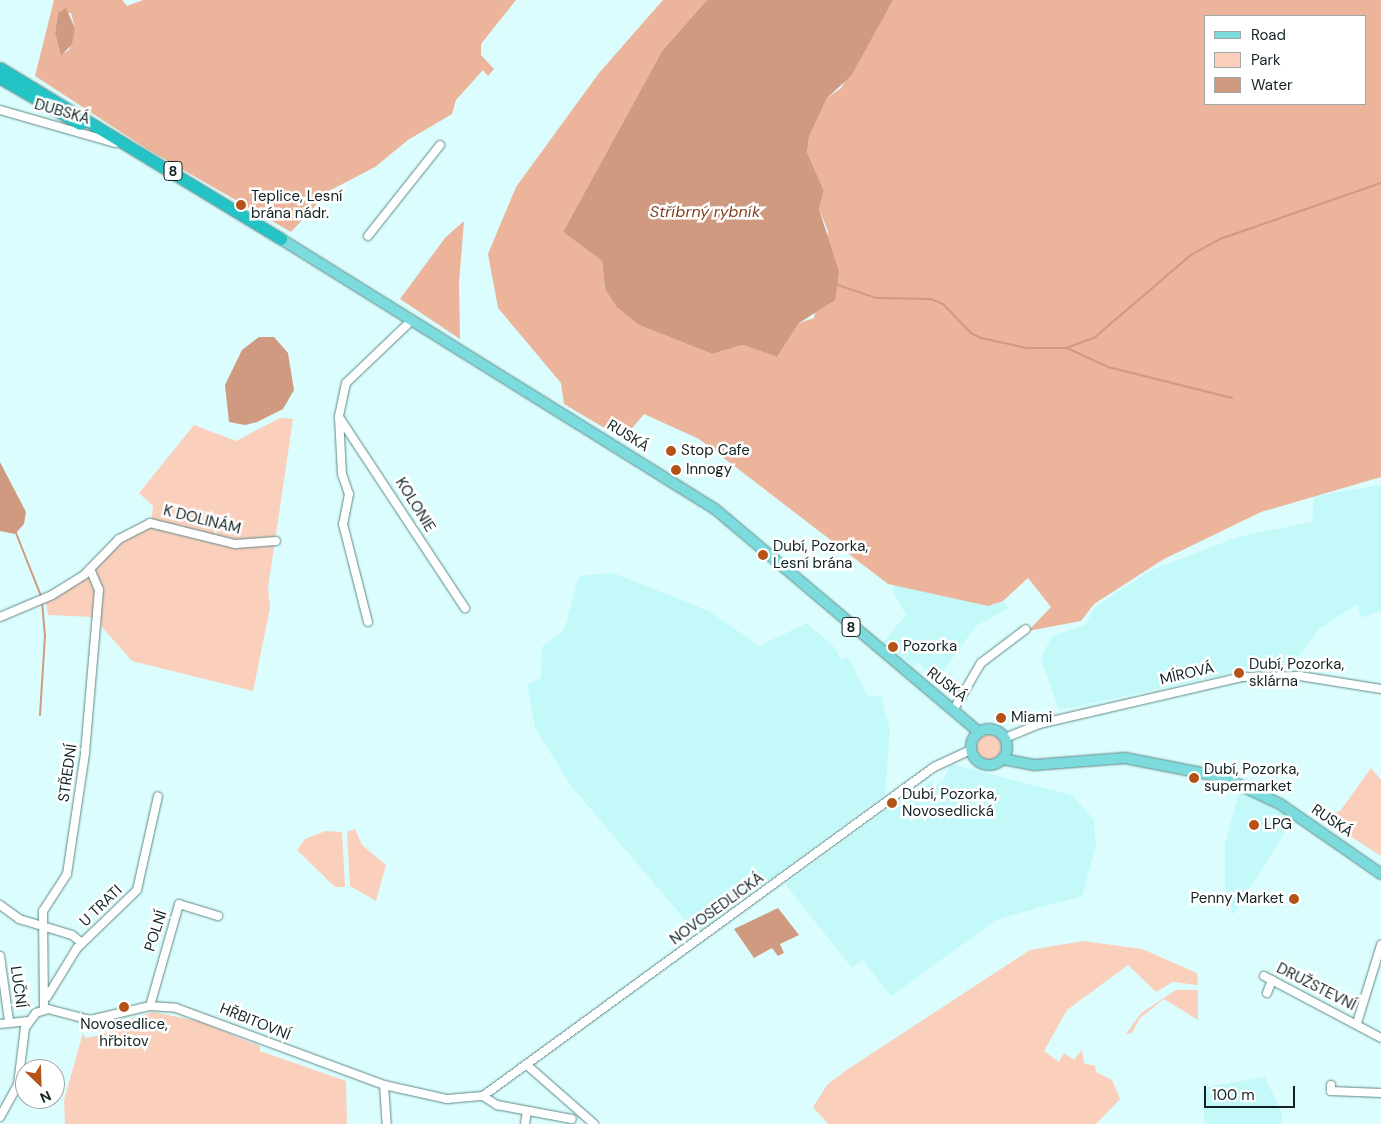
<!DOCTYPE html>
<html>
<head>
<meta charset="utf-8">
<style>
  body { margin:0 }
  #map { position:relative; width:1381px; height:1124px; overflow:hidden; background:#dbfdfd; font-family:"DM Sans",sans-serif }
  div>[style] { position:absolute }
  .built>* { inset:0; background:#c4f9f9 }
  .green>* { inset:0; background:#facfbc }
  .round { border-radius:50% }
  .forest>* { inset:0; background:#ecb49a }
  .water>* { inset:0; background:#d09a80 }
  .stream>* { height:2px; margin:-1px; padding:0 1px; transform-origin:1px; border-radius:1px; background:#d09a80 }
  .roads { filter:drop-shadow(0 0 1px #608787) drop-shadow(0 0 1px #608787) }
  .minor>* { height:8px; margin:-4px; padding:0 4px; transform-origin:4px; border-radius:4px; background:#fff }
  .major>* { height:10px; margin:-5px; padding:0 5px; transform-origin:5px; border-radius:5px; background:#7bdbdd }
  .major>.ring { margin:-5px; padding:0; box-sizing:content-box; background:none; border:10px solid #7bdbdd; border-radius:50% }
  .highway>* { height:11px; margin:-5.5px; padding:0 5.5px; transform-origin:5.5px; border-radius:5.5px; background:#23c3c6 }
  .dots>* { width:14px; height:14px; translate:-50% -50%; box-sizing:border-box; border:2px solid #fff; border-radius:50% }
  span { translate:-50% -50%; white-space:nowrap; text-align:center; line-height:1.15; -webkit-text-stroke:5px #fff; paint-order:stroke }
  .shield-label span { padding:1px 4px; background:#fff; border:1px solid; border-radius:4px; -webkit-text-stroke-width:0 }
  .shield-label { font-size:14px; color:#132324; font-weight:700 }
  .street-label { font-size:15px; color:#132324 }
  .poi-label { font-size:15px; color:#132324 }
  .left { translate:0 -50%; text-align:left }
  .right { translate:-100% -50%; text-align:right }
  .water-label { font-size:16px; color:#823f1b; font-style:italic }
  .legend { position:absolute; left:1204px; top:15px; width:162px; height:90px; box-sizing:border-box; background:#fff; border:1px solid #a1a7a7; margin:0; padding:6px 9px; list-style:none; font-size:15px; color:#132324 }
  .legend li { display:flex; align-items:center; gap:10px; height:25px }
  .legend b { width:25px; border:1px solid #a1a7a7 }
  .north { position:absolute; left:15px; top:1059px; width:50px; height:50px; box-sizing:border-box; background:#fff; border:1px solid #a1a7a7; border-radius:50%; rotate:156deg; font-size:14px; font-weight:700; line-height:20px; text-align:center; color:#132324 }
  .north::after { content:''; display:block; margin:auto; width:18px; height:22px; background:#b55218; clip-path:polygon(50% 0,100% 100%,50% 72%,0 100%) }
  .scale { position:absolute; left:1204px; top:1086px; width:91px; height:22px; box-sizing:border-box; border:2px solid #132324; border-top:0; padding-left:6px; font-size:15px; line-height:18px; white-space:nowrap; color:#132324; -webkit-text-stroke:4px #fff; paint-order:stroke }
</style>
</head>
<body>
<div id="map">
  <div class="built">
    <i style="clip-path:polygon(1381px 485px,1381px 610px,1361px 618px,1357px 604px,1319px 629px,1299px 655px,1288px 661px,1059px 710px,1041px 658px,1052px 636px,1085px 625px,1095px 607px,1151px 570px,1238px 537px,1312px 522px,1314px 496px)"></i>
    <i style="clip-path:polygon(613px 573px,709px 611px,759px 646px,807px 623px,835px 648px,841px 660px,848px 657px,868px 697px,881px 695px,890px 730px,885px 794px,697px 934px,571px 786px,535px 728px,527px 684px,541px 678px,542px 647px,564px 630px,579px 576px)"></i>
    <i style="clip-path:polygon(895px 585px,987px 606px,1003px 601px,1009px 608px,976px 626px,936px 681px,918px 662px,914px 666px,883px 642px,906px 615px,892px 590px)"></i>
    <i style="clip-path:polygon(951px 764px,1072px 795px,1094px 820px,1096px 846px,1082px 896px,998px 919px,891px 996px,863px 960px,852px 968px,785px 884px,904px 797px,932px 781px,936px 786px,943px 780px)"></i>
    <i style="clip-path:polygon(1240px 789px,1293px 820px,1233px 915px,1225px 886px,1225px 844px)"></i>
    <i style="clip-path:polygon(1265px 1077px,1282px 1113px,1281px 1124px,1205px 1124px,1202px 1093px,1207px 1087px)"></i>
  </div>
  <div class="green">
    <i style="clip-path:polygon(280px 418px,293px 419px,268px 588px,270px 608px,253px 691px,132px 661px,93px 617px,48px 615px,46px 602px,88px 575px,120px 542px,151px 525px,153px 506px,139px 493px,194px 425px,236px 441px)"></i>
    <i class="round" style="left:977px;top:735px;width:24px;height:24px"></i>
    <i style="clip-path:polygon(1371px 768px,1381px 780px,1381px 856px,1328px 822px,1327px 817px,1341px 810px)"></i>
    <i style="clip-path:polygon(355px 829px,362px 845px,386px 865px,376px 901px,350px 886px,347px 832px)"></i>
    <i style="clip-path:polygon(326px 831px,342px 832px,345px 887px,335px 887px,297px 850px,305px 839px)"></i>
    <i style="clip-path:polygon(1083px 941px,1142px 949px,1197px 973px,1198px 985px,1173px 982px,1156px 992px,1128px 965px,1067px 1010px,1044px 1051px,1059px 1062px,1064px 1053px,1074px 1060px,1082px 1050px,1084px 1063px,1095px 1066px,1096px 1072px,1112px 1080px,1120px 1099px,1096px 1124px,828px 1124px,813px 1107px,827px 1085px,845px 1071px,1030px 950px)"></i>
    <i style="clip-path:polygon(1176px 990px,1198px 990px,1198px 1020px,1164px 999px,1140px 1018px,1132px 1033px,1126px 1034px,1141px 1013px)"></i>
    <i style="clip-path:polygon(153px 1012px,198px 1021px,260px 1046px,260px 1051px,346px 1081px,347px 1124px,65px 1124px,64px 1100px,83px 1033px,85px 1038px,96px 1036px,119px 1029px,118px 1023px)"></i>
  </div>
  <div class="forest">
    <i style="clip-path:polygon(evenodd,54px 0,122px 0,127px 6px,143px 0,516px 0,481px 44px,481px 55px,494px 69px,488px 76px,483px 70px,456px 100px,452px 114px,408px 140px,375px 167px,329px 191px,291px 232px,147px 149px,35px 76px,54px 0,58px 13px,71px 13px,75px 28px,69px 50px,61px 55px,55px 33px,58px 13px)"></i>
    <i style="clip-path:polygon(evenodd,663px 0,707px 0,662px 51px,563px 232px,602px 261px,605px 289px,639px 325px,712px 354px,743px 345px,777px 357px,799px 323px,814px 318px,828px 231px,819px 209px,824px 191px,807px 152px,809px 137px,827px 98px,841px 88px,893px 0,1381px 0,1381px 477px,1261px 512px,1164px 559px,1094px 604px,1081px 621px,1028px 631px,1051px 607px,1028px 578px,1003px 601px,988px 606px,888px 584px,699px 439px,644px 414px,623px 439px,564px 404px,561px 383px,498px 308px,488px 254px,516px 187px,599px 73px,663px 0,1205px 16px,1365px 16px,1365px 104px,1205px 104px,1205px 16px)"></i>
    <i style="clip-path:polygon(464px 221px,459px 283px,460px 339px,400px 299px,445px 238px)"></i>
  </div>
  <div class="water">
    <i style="clip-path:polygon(707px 0,893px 0,851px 76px,827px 98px,809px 137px,807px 152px,824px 191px,819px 209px,839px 272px,835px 300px,799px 323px,777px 357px,743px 345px,712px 354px,639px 325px,617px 307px,605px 289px,602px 261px,563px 232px,662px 51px)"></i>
    <i style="clip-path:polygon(66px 8px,75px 28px,72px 44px,61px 56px,55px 33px,58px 13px)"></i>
    <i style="clip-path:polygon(259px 337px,274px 337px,288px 353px,294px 390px,283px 409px,257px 422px,245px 425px,229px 422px,225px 385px,242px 350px)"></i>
    <i style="clip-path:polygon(0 462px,26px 512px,24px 524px,15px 534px,0 531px)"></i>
    <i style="clip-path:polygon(778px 908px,799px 935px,780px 944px,784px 953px,778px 956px,772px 948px,754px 958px,734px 929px)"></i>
  </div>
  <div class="stream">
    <i style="left:835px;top:284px;width:43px;rotate:18.9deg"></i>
    <i style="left:876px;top:298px;width:55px;rotate:1deg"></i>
    <i style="left:931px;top:299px;width:13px;rotate:23deg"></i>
    <i style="left:943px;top:304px;width:40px;rotate:46deg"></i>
    <i style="left:971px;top:333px;width:11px;rotate:27deg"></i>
    <i style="left:981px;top:338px;width:47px;rotate:12.3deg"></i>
    <i style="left:1027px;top:348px;width:39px"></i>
    <i style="left:1066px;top:348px;width:30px;rotate:-20deg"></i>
    <i style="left:1094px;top:338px;width:128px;rotate:-40.6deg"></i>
    <i style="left:1191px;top:255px;width:33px;rotate:-29deg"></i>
    <i style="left:1220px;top:239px;width:170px;rotate:-19.2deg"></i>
    <i style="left:1067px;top:348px;width:45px;rotate:24.9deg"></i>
    <i style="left:1108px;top:367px;width:128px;rotate:14deg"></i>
    <i style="left:16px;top:533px;width:68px;rotate:68.4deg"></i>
    <i style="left:40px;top:715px;width:79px;rotate:-86.4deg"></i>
    <i style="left:45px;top:636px;width:35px;rotate:-95deg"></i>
  </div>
  <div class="roads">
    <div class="minor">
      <i style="left:0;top:110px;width:120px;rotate:16deg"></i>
      <i style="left:368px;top:236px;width:116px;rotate:-51.6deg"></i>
      <i style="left:412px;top:320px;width:91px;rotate:136.3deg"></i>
      <i style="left:346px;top:383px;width:35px;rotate:102deg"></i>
      <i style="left:339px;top:417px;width:229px;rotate:56.6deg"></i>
      <i style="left:339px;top:417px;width:57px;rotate:87deg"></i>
      <i style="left:342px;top:474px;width:21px;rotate:71deg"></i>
      <i style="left:349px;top:494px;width:31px;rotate:101deg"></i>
      <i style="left:343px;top:524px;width:101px;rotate:75.7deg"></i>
      <i style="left:0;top:617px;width:56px;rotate:-22.9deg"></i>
      <i style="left:52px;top:595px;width:39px;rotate:-32deg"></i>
      <i style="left:85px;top:574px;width:49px;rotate:-45.8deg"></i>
      <i style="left:119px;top:539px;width:35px;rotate:-27deg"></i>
      <i style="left:150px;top:523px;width:88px;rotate:13.9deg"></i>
      <i style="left:235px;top:544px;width:41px;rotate:-4.2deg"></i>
      <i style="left:954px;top:709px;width:53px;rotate:-59.6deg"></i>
      <i style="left:981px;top:663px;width:56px;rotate:-37.1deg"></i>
      <i style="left:1005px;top:738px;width:37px;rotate:-22deg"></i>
      <i style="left:1039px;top:724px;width:208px;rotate:-13deg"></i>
      <i style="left:1242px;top:677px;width:58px;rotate:-1deg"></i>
      <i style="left:1300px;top:676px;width:82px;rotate:9.1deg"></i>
      <i style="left:0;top:905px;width:24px;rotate:36deg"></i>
      <i style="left:19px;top:919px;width:55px;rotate:16.8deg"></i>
      <i style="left:72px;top:935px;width:13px;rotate:39deg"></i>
      <i style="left:0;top:956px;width:66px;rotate:82.1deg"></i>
      <i style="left:1264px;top:976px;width:132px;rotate:27.9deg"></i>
      <i style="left:1267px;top:993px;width:14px;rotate:-69deg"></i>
      <i style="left:47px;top:997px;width:57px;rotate:-58.5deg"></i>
      <i style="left:77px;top:948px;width:83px;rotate:-44deg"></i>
      <i style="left:137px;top:890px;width:96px;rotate:-77.4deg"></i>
      <i style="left:150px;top:1006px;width:106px;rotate:-74.1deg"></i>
      <i style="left:179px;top:904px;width:41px;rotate:17.1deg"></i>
      <i style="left:44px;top:1009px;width:98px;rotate:-90.6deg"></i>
      <i style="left:43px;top:911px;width:44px;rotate:-57deg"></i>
      <i style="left:67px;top:874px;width:122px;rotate:-81.5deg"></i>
      <i style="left:85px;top:753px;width:164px;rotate:-85.1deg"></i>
      <i style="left:99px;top:590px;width:23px;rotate:-113deg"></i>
      <i style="left:1357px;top:1023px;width:82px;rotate:-72.9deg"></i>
      <i style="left:0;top:1024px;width:29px;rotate:-6deg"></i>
      <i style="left:528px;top:1066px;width:88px;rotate:41.3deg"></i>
      <i style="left:384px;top:1085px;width:39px;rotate:86deg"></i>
      <i style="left:1331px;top:1085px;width:6px;rotate:90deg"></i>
      <i style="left:1331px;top:1091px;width:50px;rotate:2.3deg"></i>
      <i style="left:483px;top:1096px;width:17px;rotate:33deg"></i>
      <i style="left:497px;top:1105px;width:76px;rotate:10.6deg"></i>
      <i style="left:0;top:1117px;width:38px;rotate:-61deg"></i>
      <i style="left:18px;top:1084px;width:56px;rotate:-82.9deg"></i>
      <i style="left:25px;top:1028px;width:19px;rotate:-54deg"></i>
      <i style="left:36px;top:1013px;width:13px;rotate:-18deg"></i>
      <i style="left:48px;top:1009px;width:43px;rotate:14.7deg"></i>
      <i style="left:90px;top:1020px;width:62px;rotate:-13.1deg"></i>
      <i style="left:150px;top:1006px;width:26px;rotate:4deg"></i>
      <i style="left:176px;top:1008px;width:222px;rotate:20.3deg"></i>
      <i style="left:384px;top:1085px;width:65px;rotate:12.5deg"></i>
      <i style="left:447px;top:1099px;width:36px;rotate:-5deg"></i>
      <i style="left:483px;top:1096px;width:558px;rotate:-36.11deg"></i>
      <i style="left:934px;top:767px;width:40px;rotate:-25deg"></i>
      <i style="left:525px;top:1124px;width:13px;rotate:-81deg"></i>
    </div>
    <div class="major">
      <i style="left:281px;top:239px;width:511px;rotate:31.89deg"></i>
      <i style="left:715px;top:509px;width:346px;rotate:40.2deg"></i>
      <i class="ring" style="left:971px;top:729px;width:26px;height:26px"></i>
      <i style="left:1003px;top:759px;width:32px;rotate:11deg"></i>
      <i style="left:1034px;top:765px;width:91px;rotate:-4.4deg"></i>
      <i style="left:1125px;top:758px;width:100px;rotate:11deg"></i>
      <i style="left:1223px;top:777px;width:63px;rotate:25.3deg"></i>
      <i style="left:1280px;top:804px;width:123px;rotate:34.7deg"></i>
    </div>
    <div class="highway">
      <i style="left:0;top:68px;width:329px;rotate:31.3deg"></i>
      <i style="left:0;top:78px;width:92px;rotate:29.9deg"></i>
    </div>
  </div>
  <div class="dots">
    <i style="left:241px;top:205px;background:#b55218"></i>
    <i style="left:671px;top:451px;background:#b55218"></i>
    <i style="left:676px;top:470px;background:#b55218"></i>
    <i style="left:763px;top:555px;background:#b55218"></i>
    <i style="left:893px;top:647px;background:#b55218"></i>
    <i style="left:1239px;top:673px;background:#b55218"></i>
    <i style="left:1001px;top:718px;background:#b55218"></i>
    <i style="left:1194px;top:778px;background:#b55218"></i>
    <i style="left:892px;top:803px;background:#b55218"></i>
    <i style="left:1254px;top:825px;background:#b55218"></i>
    <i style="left:1294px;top:899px;background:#b55218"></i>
    <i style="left:124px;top:1007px;background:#b55218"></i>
  </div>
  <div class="shield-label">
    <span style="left:173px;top:171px">8</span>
    <span style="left:851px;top:627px">8</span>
  </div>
  <div class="street-label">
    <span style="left:62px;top:112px;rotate:16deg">DUBSKÁ</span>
    <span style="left:628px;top:436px;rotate:32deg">RUSKÁ</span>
    <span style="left:415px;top:505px;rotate:58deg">KOLONIE</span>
    <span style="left:202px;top:520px;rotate:14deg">K DOLINÁM</span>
    <span style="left:1187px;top:674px;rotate:-13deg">MÍROVÁ</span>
    <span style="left:947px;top:685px;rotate:37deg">RUSKÁ</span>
    <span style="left:68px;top:773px;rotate:-82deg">STŘEDNÍ</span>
    <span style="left:1332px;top:821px;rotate:34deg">RUSKÁ</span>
    <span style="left:101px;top:906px;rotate:-44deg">U TRATI</span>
    <span style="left:717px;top:909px;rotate:-36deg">NOVOSEDLICKÁ</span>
    <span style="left:156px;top:931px;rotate:-72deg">POLNÍ</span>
    <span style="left:18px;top:987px;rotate:82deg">LUČNÍ</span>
    <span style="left:1316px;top:987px;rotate:27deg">DRUŽSTEVNÍ</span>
    <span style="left:255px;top:1022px;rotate:22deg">HŘBITOVNÍ</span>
  </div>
  <div class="poi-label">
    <span class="left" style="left:251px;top:205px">Teplice, Lesní<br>brána nádr.</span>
    <span class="left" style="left:681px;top:451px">Stop Cafe</span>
    <span class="left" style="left:686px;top:470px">Innogy</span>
    <span class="left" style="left:773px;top:555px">Dubí, Pozorka,<br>Lesní brána</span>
    <span class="left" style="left:903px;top:647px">Pozorka</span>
    <span class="left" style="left:1249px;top:673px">Dubí, Pozorka,<br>sklárna</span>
    <span class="left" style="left:1011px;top:718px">Miami</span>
    <span class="left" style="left:1204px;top:778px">Dubí, Pozorka,<br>supermarket</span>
    <span class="left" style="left:902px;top:803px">Dubí, Pozorka,<br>Novosedlická</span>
    <span class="left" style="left:1264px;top:825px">LPG</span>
    <span class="right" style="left:1284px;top:899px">Penny Market</span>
    <span style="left:124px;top:1033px">Novosedlice,<br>hřbitov</span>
  </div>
  <div class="water-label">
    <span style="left:705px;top:212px">Stříbrný rybník</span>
  </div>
  <ul class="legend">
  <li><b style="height:6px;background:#7bdbdd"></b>Road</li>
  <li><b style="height:14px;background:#facfbc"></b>Park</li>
  <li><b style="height:14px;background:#d09a80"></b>Water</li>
  </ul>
  <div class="north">N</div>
  <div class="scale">100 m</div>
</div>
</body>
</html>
